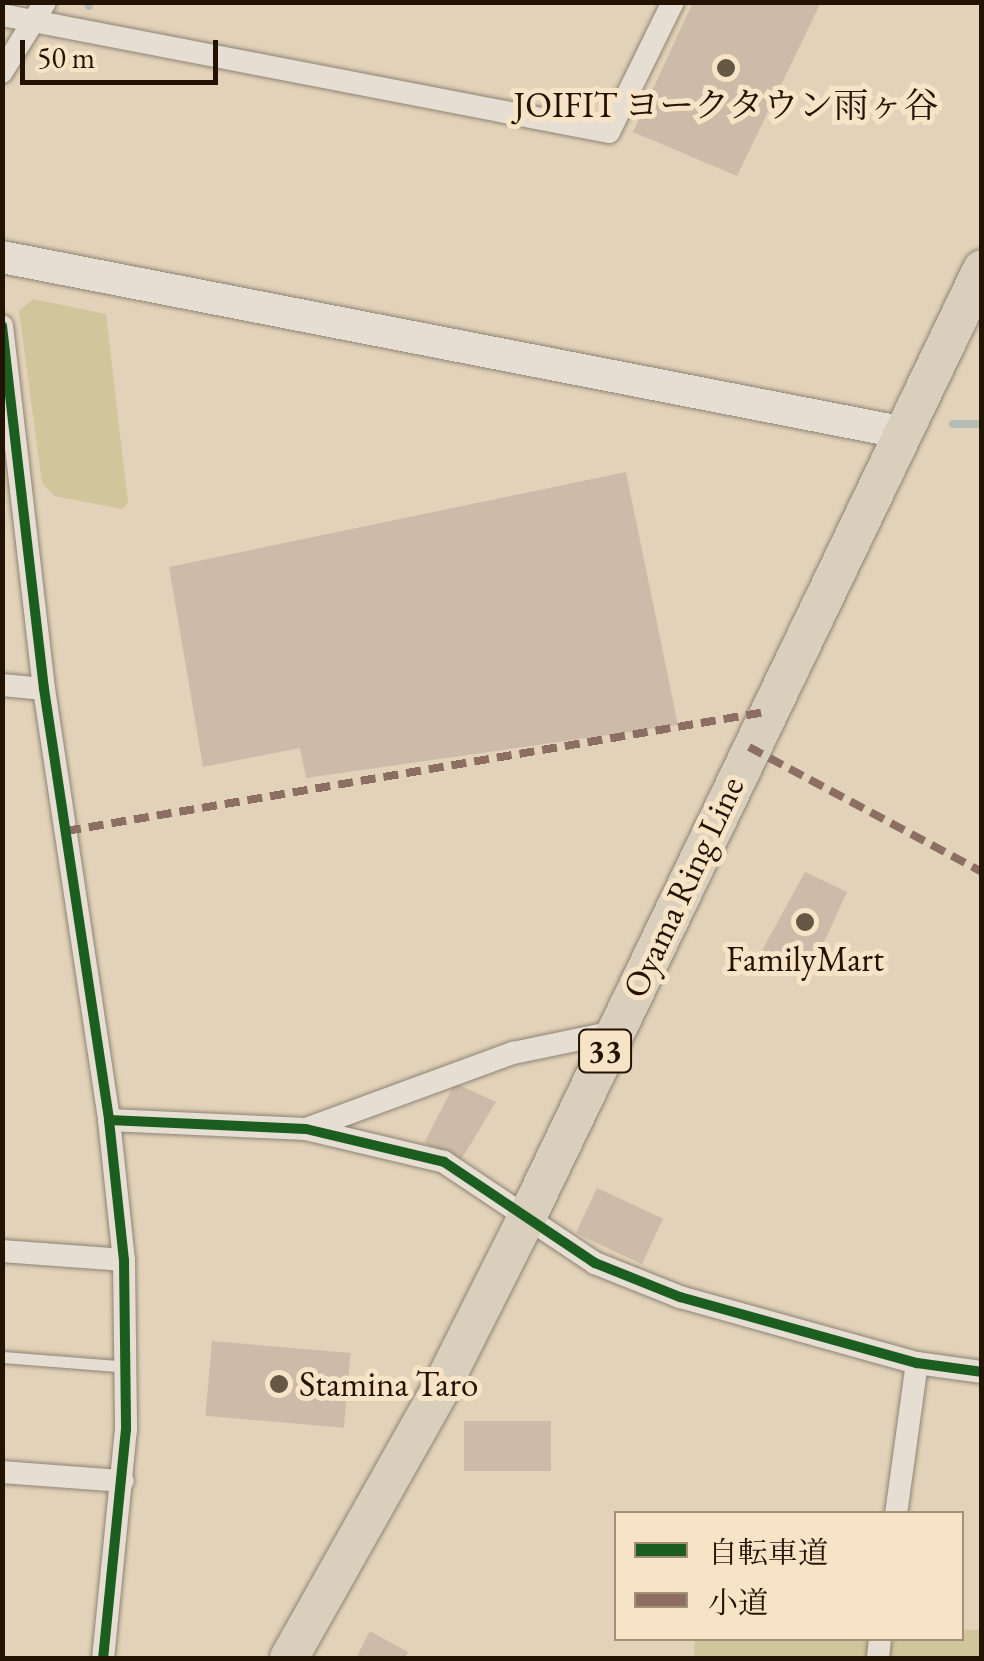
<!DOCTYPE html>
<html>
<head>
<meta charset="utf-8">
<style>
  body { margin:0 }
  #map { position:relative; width:984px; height:1661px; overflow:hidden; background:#e2d2b9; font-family:"EB Garamond","Noto Serif JP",serif }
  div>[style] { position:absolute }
  .green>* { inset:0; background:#d1c59b }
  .stream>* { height:8px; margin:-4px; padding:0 4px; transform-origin:4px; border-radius:4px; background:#b5beb6 }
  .building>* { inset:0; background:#cdbba9; transform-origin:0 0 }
  .roads { filter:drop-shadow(0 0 2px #8e8374) drop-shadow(0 0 2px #8e8374) }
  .lane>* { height:11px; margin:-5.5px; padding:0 5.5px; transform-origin:5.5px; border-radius:5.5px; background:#e6ded2 }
  .street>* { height:22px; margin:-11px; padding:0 11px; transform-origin:11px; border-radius:11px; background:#e6ded2 }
  .secondary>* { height:32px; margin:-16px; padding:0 16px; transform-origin:16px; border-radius:16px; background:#e6ded2 }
  .primary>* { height:38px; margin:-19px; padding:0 19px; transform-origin:19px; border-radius:19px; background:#dacfbd }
  .quiet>* { height:8px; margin-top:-4px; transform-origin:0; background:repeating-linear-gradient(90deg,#8d6e63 0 15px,transparent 0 23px) }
  .cycleway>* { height:10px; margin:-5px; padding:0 5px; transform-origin:5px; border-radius:5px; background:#1b5e20 }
  .dots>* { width:28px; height:28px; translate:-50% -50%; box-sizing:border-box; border:5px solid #f7e4c6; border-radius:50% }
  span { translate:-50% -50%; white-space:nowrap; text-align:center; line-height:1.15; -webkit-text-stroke:10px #f7e4c6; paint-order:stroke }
  .shield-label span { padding:2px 8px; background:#f7e4c6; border:2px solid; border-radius:8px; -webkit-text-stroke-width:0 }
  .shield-label { font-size:32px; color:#231305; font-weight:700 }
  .poi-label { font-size:35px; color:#231305 }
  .left { translate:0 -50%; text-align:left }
  .street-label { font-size:35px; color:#231305 }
  .frame { position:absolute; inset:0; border:5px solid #231305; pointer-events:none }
  .legend { position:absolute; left:614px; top:1511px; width:350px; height:130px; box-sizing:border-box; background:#f7e4c6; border:2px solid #a29079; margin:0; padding:12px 18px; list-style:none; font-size:30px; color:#231305 }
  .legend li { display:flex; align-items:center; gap:20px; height:50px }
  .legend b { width:50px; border:2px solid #a29079 }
  .scale { position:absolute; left:20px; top:40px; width:198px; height:45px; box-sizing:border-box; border:5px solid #231305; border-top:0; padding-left:12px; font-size:30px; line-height:35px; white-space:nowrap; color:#231305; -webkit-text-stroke:8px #f7e4c6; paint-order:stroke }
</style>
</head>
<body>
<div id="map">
  <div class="green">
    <i style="clip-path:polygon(33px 299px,106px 314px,128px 503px,122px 509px,54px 496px,42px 483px,19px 311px)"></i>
    <i style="clip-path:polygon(962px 1630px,981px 1630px,981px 1658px,694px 1658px,695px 1639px,962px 1638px)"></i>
  </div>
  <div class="stream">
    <i style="left:89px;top:6px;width:4px;rotate:-90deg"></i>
    <i style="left:953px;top:424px;width:29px"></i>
  </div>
  <div class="building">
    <i style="clip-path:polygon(693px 2px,820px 4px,737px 176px,633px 132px)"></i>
    <i style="clip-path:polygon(626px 472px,678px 725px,306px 778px,300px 748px,203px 767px,169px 567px)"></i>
    <i style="clip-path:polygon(805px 872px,847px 892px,808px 977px,761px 952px)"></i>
    <i style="clip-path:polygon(455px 1083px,496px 1102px,461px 1160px,424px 1143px)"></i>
    <i style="left:597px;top:1188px;width:73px;height:50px;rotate:25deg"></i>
    <i style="left:212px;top:1341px;width:139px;height:75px;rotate:5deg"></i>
    <i style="left:464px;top:1421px;width:87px;height:50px"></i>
    <i style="clip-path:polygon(370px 1631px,408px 1652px,405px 1658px,356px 1658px)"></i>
  </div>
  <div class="roads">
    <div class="lane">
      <i style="left:2px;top:1357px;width:126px;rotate:4.5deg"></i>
    </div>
    <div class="street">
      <i style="left:2px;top:15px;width:618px;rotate:10.91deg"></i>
      <i style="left:609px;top:132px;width:145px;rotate:-63.8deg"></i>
      <i style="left:2px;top:72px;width:82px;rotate:-58.4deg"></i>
      <i style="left:2px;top:326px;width:365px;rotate:83.4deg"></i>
      <i style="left:44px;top:689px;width:436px;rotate:81.4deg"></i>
      <i style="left:109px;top:1120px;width:141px;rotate:83.9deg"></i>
      <i style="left:124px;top:1260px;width:169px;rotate:89.3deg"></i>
      <i style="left:126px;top:1429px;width:230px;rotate:95.7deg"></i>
      <i style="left:2px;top:685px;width:42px;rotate:5.4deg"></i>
      <i style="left:109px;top:1120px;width:197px;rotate:2.6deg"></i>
      <i style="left:306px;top:1129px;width:142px;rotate:13.4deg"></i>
      <i style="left:444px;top:1162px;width:182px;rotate:33.8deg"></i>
      <i style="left:595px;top:1263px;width:92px;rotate:21.8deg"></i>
      <i style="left:680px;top:1297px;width:246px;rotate:15.6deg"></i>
      <i style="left:917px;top:1363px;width:66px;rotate:7.9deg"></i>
      <i style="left:306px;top:1129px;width:221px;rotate:-20.2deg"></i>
      <i style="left:513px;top:1053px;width:103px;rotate:-11.7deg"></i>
      <i style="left:2px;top:1251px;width:122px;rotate:4.2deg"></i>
      <i style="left:2px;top:1472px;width:121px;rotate:4.3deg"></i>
      <i style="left:896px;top:1514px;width:152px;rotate:-82.1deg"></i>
      <i style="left:878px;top:1658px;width:20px;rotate:-84deg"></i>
    </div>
    <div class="secondary">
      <i style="left:2px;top:257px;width:915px;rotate:11.03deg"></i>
    </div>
    <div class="primary">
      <i style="left:289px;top:1658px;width:312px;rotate:-60.6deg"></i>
      <i style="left:442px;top:1386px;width:194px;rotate:-63.3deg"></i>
      <i style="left:529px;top:1213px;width:1047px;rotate:-64.36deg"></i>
    </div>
  </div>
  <div class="quiet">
    <i style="left:749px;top:747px;width:264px;rotate:28.2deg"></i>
    <i style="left:66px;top:831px;width:709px;rotate:-9.66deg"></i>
  </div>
  <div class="cycleway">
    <i style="left:2px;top:326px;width:365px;rotate:83.4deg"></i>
    <i style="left:44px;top:689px;width:436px;rotate:81.4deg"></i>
    <i style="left:109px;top:1120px;width:141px;rotate:83.9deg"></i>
    <i style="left:124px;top:1260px;width:169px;rotate:89.3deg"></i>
    <i style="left:126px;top:1429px;width:230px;rotate:95.7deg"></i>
    <i style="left:109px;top:1120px;width:197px;rotate:2.6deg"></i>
    <i style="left:306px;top:1129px;width:142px;rotate:13.4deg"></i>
    <i style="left:444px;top:1162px;width:182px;rotate:33.8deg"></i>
    <i style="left:595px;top:1263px;width:92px;rotate:21.8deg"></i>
    <i style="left:680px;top:1297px;width:246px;rotate:15.6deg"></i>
    <i style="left:917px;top:1363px;width:66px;rotate:7.9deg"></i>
  </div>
  <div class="dots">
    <i style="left:726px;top:68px;background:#665644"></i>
    <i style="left:805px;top:922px;background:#665644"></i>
    <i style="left:279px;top:1384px;background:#665644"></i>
  </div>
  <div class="shield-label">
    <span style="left:605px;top:1051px">33</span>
  </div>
  <div class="poi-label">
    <span style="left:726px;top:105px">JOIFIT ヨークタウン雨ヶ谷</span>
    <span style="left:805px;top:959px">FamilyMart</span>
    <span class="left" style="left:299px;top:1384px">Stamina Taro</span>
  </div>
  <div class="street-label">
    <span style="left:683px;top:887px;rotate:-65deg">Oyama Ring Line</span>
  </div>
  <div class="frame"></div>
  <ul class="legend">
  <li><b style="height:12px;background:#1b5e20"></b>自転車道</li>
  <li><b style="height:12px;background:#8d6e63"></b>小道</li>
  </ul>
  <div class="scale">50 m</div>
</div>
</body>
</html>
